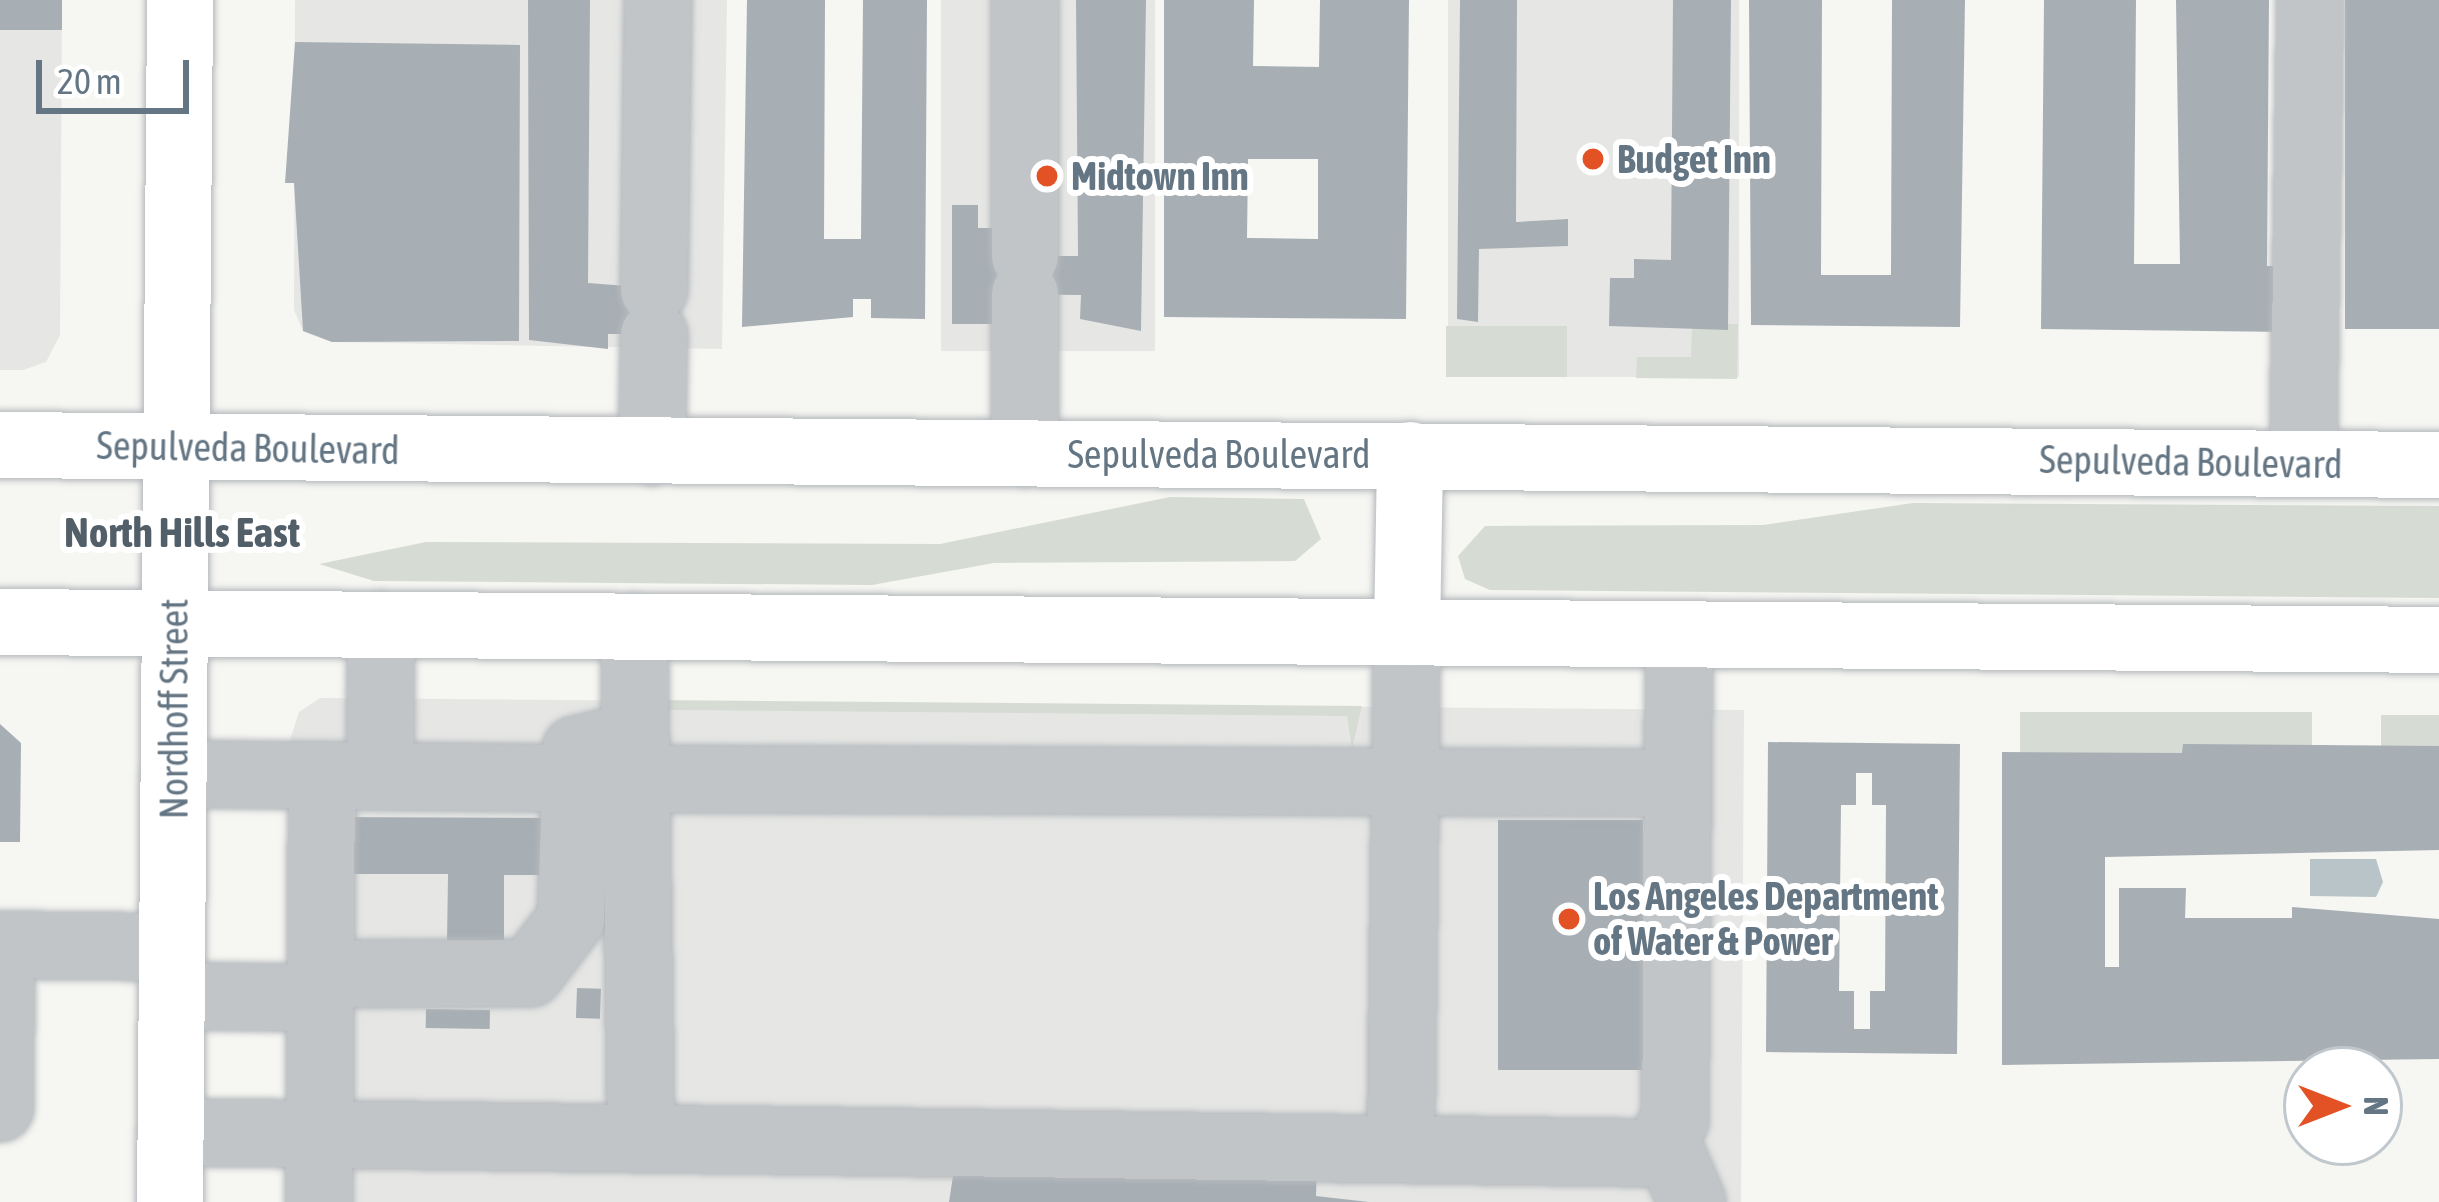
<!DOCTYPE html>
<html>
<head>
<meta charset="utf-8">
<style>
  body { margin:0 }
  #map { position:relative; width:2439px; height:1202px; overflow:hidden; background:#f6f6f2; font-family:"Asap Condensed",sans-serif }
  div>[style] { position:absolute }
  .built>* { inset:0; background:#e6e7e5; transform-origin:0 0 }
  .green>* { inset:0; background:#d6dcd3; transform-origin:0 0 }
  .water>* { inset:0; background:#b8c4c8 }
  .building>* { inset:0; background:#a7afb4; transform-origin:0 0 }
  .roads { filter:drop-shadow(0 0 3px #b4b8bc) drop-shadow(0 0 3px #b4b8bc) }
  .minor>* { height:66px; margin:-33px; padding:0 33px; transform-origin:33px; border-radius:33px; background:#c1c5c8 }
  .major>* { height:66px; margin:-33px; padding:0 33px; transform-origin:33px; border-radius:33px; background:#fff }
  .dots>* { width:33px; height:33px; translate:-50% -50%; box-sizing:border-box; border:6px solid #fff; border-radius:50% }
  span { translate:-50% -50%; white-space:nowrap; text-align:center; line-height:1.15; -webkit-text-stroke:12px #fff; paint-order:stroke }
  .poi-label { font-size:39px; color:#647583; font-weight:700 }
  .left { translate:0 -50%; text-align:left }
  .street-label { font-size:39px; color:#647583 }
  .neighbourhood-label { font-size:42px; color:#525e68; font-weight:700 }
  .north { position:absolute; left:2283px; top:1046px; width:120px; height:120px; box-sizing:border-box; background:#fff; border:3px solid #c1c8cd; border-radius:50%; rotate:90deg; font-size:33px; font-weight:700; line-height:48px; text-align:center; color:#647583 }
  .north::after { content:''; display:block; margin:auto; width:42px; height:54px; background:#e35225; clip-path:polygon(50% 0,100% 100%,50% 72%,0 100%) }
  .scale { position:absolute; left:36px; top:60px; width:153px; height:54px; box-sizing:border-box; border:6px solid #647583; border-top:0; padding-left:15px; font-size:36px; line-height:42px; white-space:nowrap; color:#647583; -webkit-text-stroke:9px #fff; paint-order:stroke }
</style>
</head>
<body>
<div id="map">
  <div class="built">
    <i style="clip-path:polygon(0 0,62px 0,60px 335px,46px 362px,23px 370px,0 370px)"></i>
    <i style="clip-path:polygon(295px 0,727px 0,722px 349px,332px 342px,303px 331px,294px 310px)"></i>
    <i style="left:941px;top:0;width:214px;height:351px"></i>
    <i style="left:1448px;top:0;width:291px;height:377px"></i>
    <i style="clip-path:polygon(320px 698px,1744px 710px,1741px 1202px,286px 1202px,290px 740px,299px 712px)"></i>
  </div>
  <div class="green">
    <i style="clip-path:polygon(1728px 324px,1738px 324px,1737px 379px,1636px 378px,1637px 357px,1691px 357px,1692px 329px)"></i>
    <i style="left:1446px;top:326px;width:121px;height:51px"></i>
    <i style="clip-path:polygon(1170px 497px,1304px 499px,1321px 539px,1295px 561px,994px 563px,872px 585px,374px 581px,319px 564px,426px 542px,940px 544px)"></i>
    <i style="clip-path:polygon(1913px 503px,2439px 506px,2439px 598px,1490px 590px,1465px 579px,1458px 556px,1485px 526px,1763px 525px)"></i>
    <i style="clip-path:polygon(654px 700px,1362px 706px,1352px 749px,1347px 716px,670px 710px,666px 721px)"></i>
    <i style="left:2020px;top:712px;width:292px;height:45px"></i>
    <i style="left:2381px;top:715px;width:58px;height:40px"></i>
  </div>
  <div class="water">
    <i style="clip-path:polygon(2310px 859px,2376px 859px,2383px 882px,2376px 897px,2310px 896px)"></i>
  </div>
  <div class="building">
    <i style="left:0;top:0;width:62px;height:30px"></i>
    <i style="clip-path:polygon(528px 0,590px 0,588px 283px,680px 290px,679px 334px,608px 334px,608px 349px,529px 340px)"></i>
    <i style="clip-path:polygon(747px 0,825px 0,824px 239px,861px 239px,863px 0,927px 0,925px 319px,871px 318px,871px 299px,853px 299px,853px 317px,742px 327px)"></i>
    <i style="clip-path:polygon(1076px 0,1146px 0,1141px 331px,1080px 319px,1081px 295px,1002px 294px,1002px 324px,952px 324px,952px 205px,978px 205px,978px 228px,1002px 228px,1002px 256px,1078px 256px)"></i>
    <i style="clip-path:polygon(evenodd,1164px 0,1254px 0,1253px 66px,1319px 67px,1320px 0,1409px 0,1406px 319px,1164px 317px,1164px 0,1248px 159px,1318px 159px,1318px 239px,1247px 238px,1248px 159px)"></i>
    <i style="clip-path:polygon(1460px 0,1517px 0,1516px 222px,1568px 219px,1568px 246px,1479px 249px,1478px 322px,1457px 319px)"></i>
    <i style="clip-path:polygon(1673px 0,1731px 0,1728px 330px,1609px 326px,1610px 278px,1634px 278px,1634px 259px,1671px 260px)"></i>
    <i style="clip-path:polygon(1749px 0,1822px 0,1821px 275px,1891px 275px,1892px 0,1965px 0,1960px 327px,1751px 325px)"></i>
    <i style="clip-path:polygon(2044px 0,2136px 0,2134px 264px,2180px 264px,2176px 0,2269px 0,2267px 266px,2296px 266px,2295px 332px,2041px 329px)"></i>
    <i style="left:2345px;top:0;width:94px;height:329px"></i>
    <i style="clip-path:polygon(295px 42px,520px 45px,519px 341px,332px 342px,303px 331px,294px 183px,285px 183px)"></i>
    <i style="clip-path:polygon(0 724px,21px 743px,20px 842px,0 842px)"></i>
    <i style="clip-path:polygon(evenodd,1768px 742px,1960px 744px,1957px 1054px,1766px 1052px,1768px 742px,1856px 773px,1872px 773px,1872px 805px,1886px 805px,1885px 991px,1870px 991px,1870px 1029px,1854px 1029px,1854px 991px,1839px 991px,1841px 805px,1856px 805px,1856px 773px)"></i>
    <i style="clip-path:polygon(2183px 744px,2439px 746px,2439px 850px,2105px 857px,2105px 967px,2119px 967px,2119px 888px,2186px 888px,2185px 918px,2292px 918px,2292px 907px,2439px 919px,2439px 1059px,2002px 1065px,2002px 752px,2182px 753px)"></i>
    <i style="clip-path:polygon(322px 817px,574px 818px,574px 875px,504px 875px,504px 942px,447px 942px,448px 874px,322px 874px)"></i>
    <i style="left:1498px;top:820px;width:145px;height:250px"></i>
    <i style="left:577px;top:988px;width:24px;height:30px;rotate:2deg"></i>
    <i style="left:426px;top:1009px;width:64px;height:19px;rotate:1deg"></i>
    <i style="clip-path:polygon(955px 1163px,1317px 1164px,1316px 1196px,1369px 1202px,949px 1202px)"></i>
  </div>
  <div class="roads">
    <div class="minor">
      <i style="left:1025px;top:0;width:256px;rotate:90deg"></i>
      <i style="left:654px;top:290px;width:290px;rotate:-89.2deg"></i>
      <i style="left:1025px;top:294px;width:160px;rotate:90deg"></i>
      <i style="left:652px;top:452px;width:117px;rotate:-89deg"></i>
      <i style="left:2303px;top:463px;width:463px;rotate:-89.1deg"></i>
      <i style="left:634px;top:626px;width:510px;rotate:89.21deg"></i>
      <i style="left:173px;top:774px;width:399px;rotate:0.6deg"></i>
      <i style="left:380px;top:776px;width:152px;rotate:-89.6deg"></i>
      <i style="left:643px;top:779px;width:1035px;rotate:0.22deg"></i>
      <i style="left:0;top:945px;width:172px;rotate:0.7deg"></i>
      <i style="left:321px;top:974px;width:209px;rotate:-0.3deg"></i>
      <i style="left:530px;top:973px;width:68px;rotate:-52.8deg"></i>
      <i style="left:571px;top:919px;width:169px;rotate:-88.3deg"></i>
      <i style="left:576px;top:750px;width:61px;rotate:-13.3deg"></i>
      <i style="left:172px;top:996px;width:148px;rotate:0.8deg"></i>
      <i style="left:0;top:1108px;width:163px;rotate:-89.6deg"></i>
      <i style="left:170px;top:1132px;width:1485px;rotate:0.81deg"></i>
      <i style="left:1655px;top:1153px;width:39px;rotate:-59deg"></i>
      <i style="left:1675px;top:1120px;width:486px;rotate:-89.5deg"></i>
      <i style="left:1401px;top:1142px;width:510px;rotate:-89.33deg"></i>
      <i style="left:1668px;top:1146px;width:61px;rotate:66.8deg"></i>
      <i style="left:319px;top:1202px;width:426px;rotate:-89.6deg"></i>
    </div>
    <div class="major">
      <i style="left:0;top:445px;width:2439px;rotate:0.47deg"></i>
      <i style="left:0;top:622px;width:2439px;rotate:0.42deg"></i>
      <i style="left:1407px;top:632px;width:177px;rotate:-89deg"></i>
      <i style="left:170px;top:1202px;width:1202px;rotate:-89.52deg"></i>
    </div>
  </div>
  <div class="dots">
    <i style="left:1593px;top:159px;background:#e35225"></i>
    <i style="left:1047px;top:176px;background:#e35225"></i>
    <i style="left:1569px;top:919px;background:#e35225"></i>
  </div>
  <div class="poi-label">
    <span class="left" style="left:1617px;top:159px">Budget Inn</span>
    <span class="left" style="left:1071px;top:176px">Midtown Inn</span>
    <span class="left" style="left:1593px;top:919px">Los Angeles Department<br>of Water &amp; Power</span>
  </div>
  <div class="street-label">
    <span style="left:248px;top:448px;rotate:1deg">Sepulveda Boulevard</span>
    <span style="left:1219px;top:454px">Sepulveda Boulevard</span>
    <span style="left:2191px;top:462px;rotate:1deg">Sepulveda Boulevard</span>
    <span style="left:174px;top:709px;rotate:-90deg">Nordhoff Street</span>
  </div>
  <div class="neighbourhood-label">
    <span style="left:182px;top:532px">North Hills East</span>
  </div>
  <div class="north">N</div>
  <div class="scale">20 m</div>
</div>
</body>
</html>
